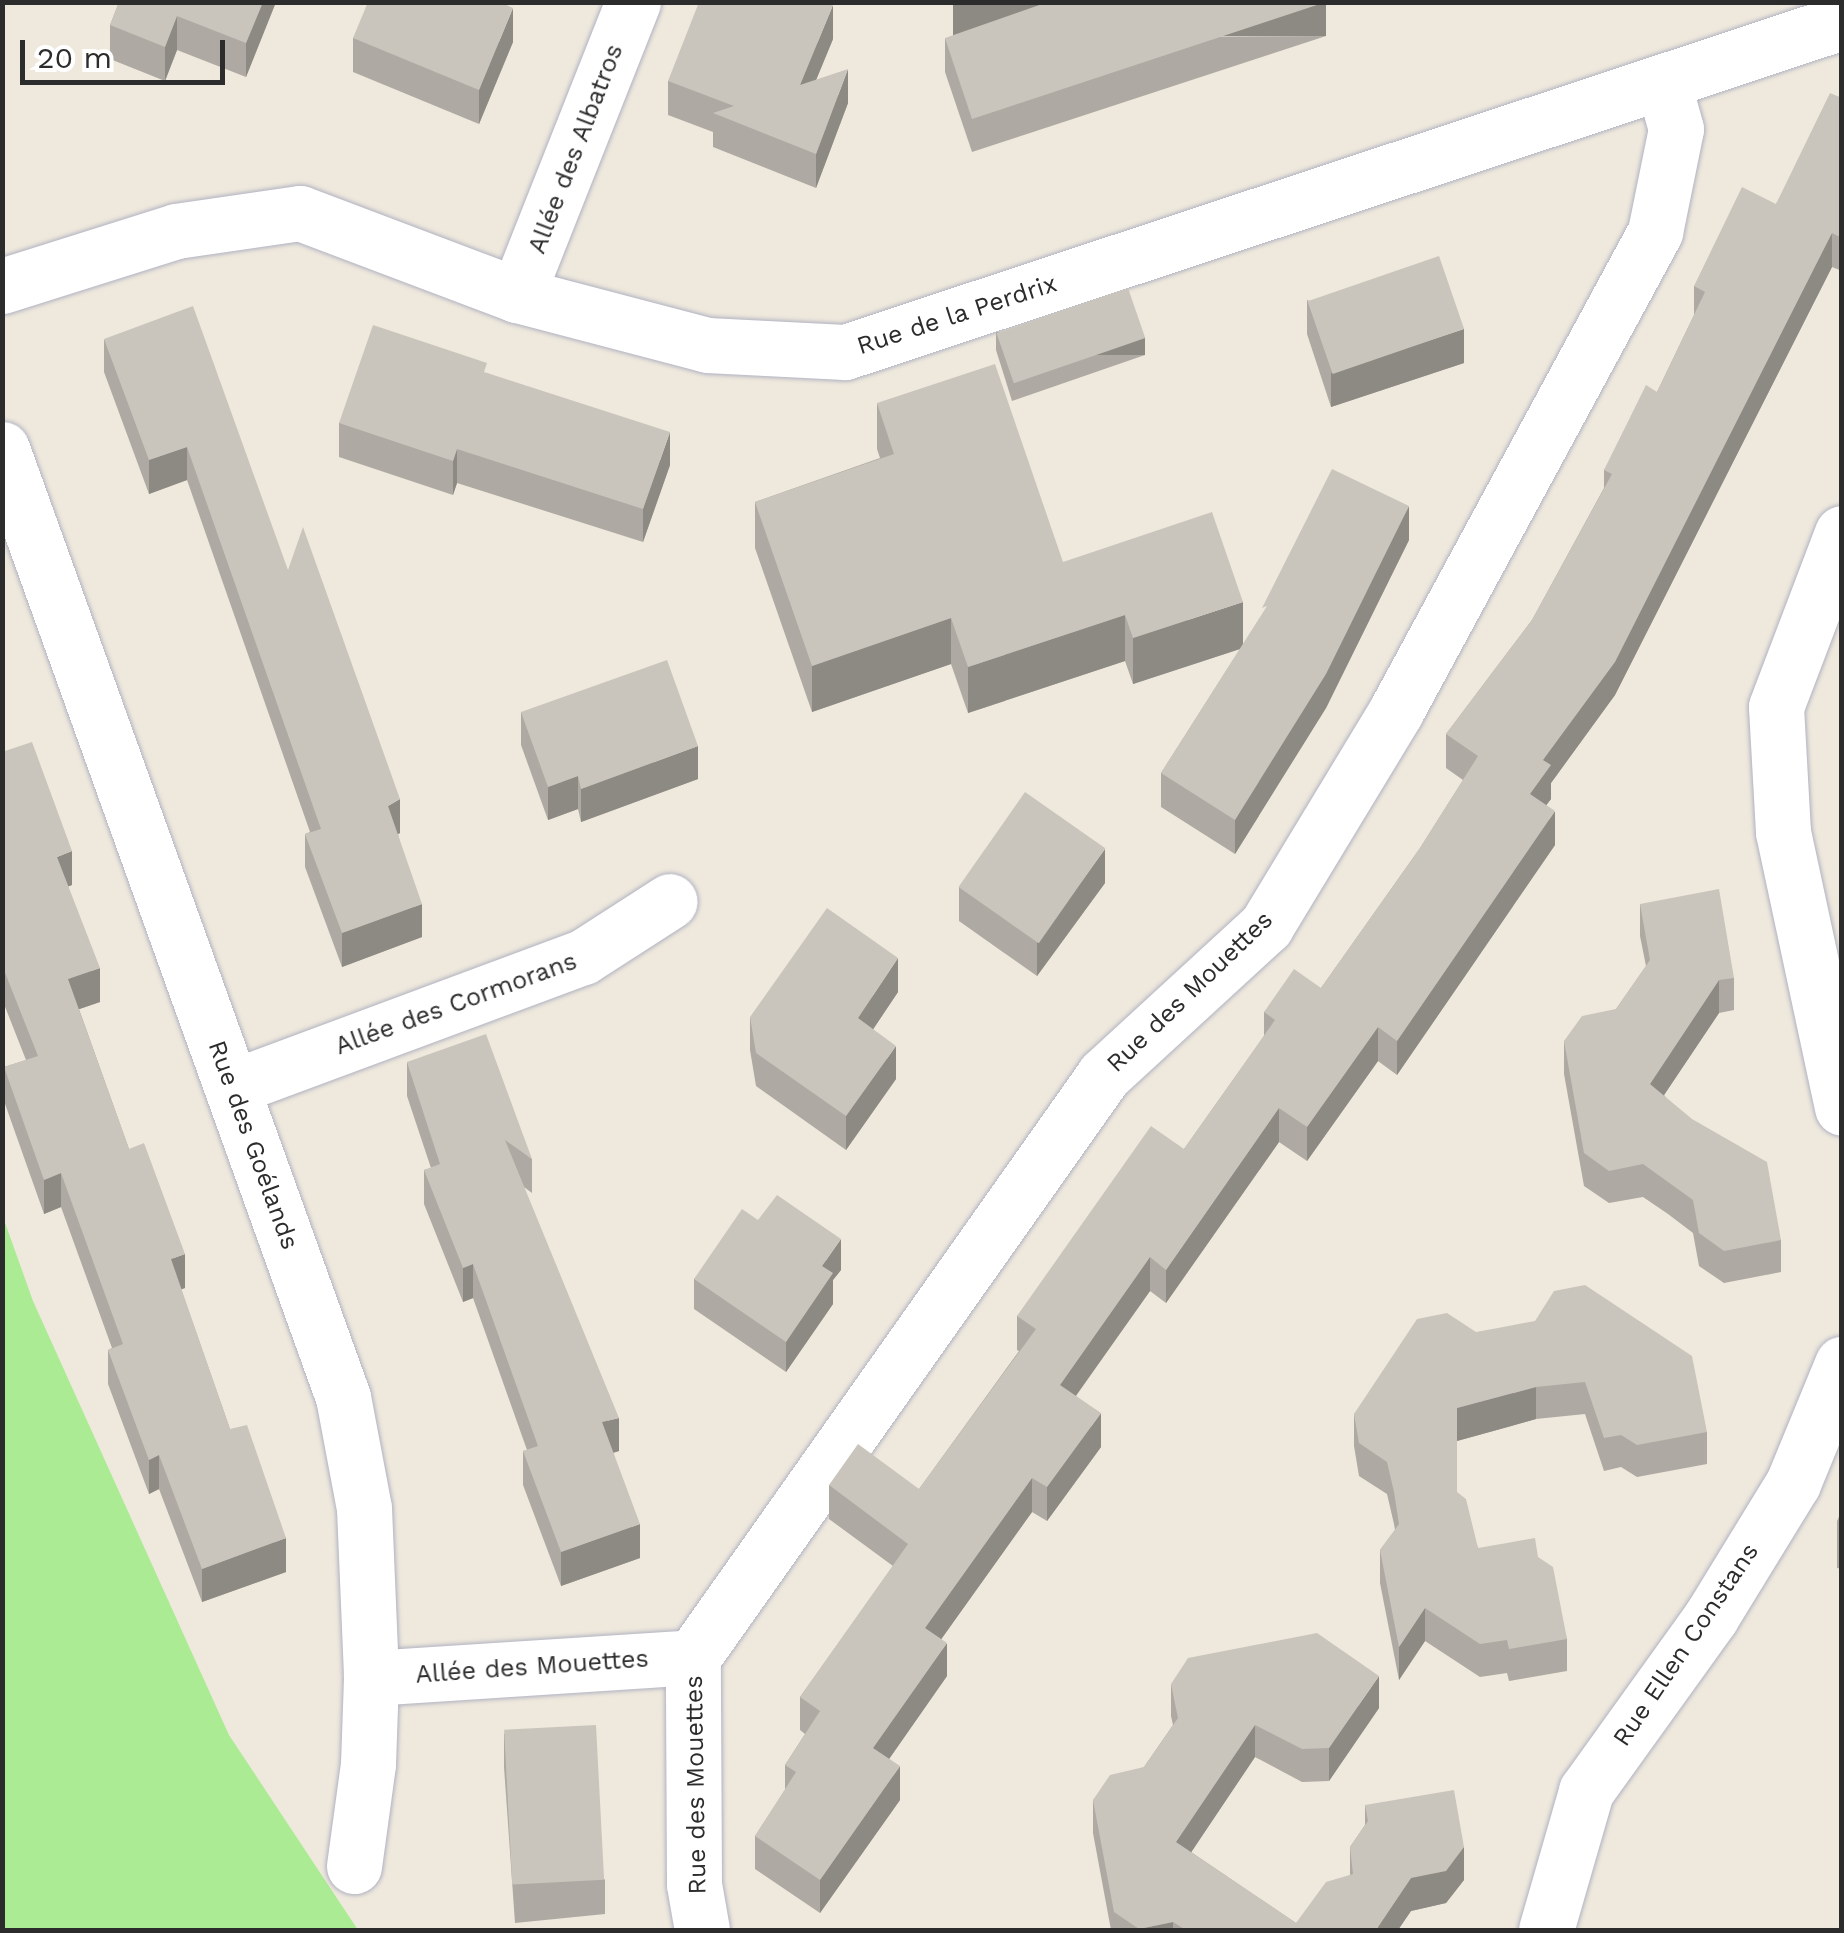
<!DOCTYPE html>
<html>
<head>
<meta charset="utf-8">
<style>
  body { margin:0 }
  #map { position:relative; width:1844px; height:1933px; overflow:hidden; background:#efe9dd; font-family:"Work Sans",sans-serif }
  div>[style] { position:absolute }
  .green>* { inset:0; background:#abeb94 }
  .roads { filter:drop-shadow(0 0 2px #b1b2c1) drop-shadow(0 0 2px #b1b2c1) }
  .minor>* { height:55px; margin:-27.5px; padding:0 27.5px; transform-origin:27.5px; border-radius:27.5px; background:#fff }
  .wall>* { inset:0; background:#aea9a2 }
  .shaded-wall>* { inset:0; background:#8d8a84; transform-origin:0 0 }
  .building>* { inset:0; background:#cac5bc; transform-origin:0 0 }
  span { translate:-50% -50%; white-space:nowrap; text-align:center; line-height:1.15; -webkit-text-stroke:10px #fff; paint-order:stroke }
  .street-label { font-size:25px; color:#2c2c2c }
  .frame { position:absolute; inset:0; border:5px solid #2c2c2c; pointer-events:none }
  .scale { position:absolute; left:20px; top:40px; width:205px; height:45px; box-sizing:border-box; border:5px solid #2c2c2c; border-top:0; padding-left:12px; font-size:30px; line-height:35px; white-space:nowrap; color:#2c2c2c; -webkit-text-stroke:8px #fff; paint-order:stroke }
</style>
</head>
<body>
<div id="map">
  <div class="green">
    <i style="clip-path:polygon(3px 1217px,33px 1301px,229px 1735px,358px 1930px,3px 1930px)"></i>
  </div>
  <div class="roads">
    <div class="minor">
      <i style="left:2px;top:286px;width:182px;rotate:-17.5deg"></i>
      <i style="left:176px;top:231px;width:125px;rotate:-8.3deg"></i>
      <i style="left:300px;top:213px;width:232px;rotate:20.7deg"></i>
      <i style="left:517px;top:295px;width:196px;rotate:14.7deg"></i>
      <i style="left:707px;top:345px;width:138px;rotate:2.9deg"></i>
      <i style="left:845px;top:352px;width:1050px;rotate:-18.31deg"></i>
      <i style="left:517px;top:295px;width:315px;rotate:-68.4deg"></i>
      <i style="left:2px;top:449px;width:1007px;rotate:70.22deg"></i>
      <i style="left:343px;top:1397px;width:113px;rotate:79.3deg"></i>
      <i style="left:364px;top:1508px;width:170px;rotate:87.6deg"></i>
      <i style="left:371px;top:1678px;width:86px;rotate:92deg"></i>
      <i style="left:368px;top:1764px;width:103px;rotate:97.8deg"></i>
      <i style="left:1842px;top:533px;width:186px;rotate:110.8deg"></i>
      <i style="left:1776px;top:707px;width:125px;rotate:86.8deg"></i>
      <i style="left:1783px;top:832px;width:282px;rotate:77.9deg"></i>
      <i style="left:233px;top:1087px;width:373px;rotate:-20.4deg"></i>
      <i style="left:583px;top:957px;width:103px;rotate:-32.8deg"></i>
      <i style="left:371px;top:1678px;width:323px;rotate:-3.7deg"></i>
      <i style="left:702px;top:1930px;width:47px;rotate:-99.9deg"></i>
      <i style="left:694px;top:1884px;width:227px;rotate:-90.3deg"></i>
      <i style="left:693px;top:1657px;width:712px;rotate:-54.77deg"></i>
      <i style="left:1104px;top:1075px;width:220px;rotate:-42.6deg"></i>
      <i style="left:1266px;top:926px;width:251px;rotate:-58.8deg"></i>
      <i style="left:1396px;top:711px;width:545px;rotate:-61.6deg"></i>
      <i style="left:1655px;top:232px;width:105px;rotate:-78.5deg"></i>
      <i style="left:1676px;top:129px;width:45px;rotate:-105.6deg"></i>
      <i style="left:1546px;top:1930px;width:145px;rotate:-73.9deg"></i>
      <i style="left:1586px;top:1791px;width:214px;rotate:-54.3deg"></i>
      <i style="left:1711px;top:1617px;width:157px;rotate:-58.5deg"></i>
      <i style="left:1793px;top:1483px;width:129px;rotate:-67.6deg"></i>
    </div>
  </div>
  <div class="wall">
    <i style="clip-path:polygon(119px 2px,276px 2px,246px 77px,177px 50px,165px 81px,110px 59px,110px 25px)"></i>
    <i style="clip-path:polygon(1326px 36px,972px 152px,945px 72px,945px 38px)"></i>
    <i style="clip-path:polygon(353px 38px,513px 42px,479px 124px,353px 72px)"></i>
    <i style="clip-path:polygon(833px 39px,816px 80px,848px 103px,816px 188px,713px 147px,713px 132px,668px 115px,668px 81px)"></i>
    <i style="clip-path:polygon(1842px 98px,1842px 271px,1832px 267px,1615px 695px,1551px 783px,1551px 799px,1546px 805px,1555px 845px,1397px 1075px,1378px 1061px,1307px 1161px,1279px 1142px,1166px 1303px,1150px 1291px,1076px 1396px,1101px 1447px,1047px 1521px,1032px 1512px,941px 1639px,947px 1676px,889px 1759px,900px 1800px,820px 1913px,755px 1869px,755px 1836px,785px 1790px,785px 1765px,805px 1734px,800px 1730px,800px 1697px,893px 1566px,829px 1519px,829px 1485px,919px 1489px,1019px 1351px,1017px 1350px,1017px 1316px,1184px 1149px,1264px 1036px,1264px 1012px,1321px 988px,1420px 848px,1463px 780px,1446px 768px,1446px 734px,1532px 620px,1604px 488px,1604px 470px,1657px 392px,1694px 315px,1694px 286px,1776px 204px)"></i>
    <i style="clip-path:polygon(1307px 300px,1464px 363px,1331px 407px,1307px 334px)"></i>
    <i style="clip-path:polygon(996px 332px,1145px 355px,1012px 401px,996px 350px)"></i>
    <i style="clip-path:polygon(104px 339px,288px 570px,400px 833px,398px 834px,422px 937px,342px 967px,305px 867px,305px 834px,310px 832px,187px 480px,149px 494px,104px 372px)"></i>
    <i style="clip-path:polygon(487px 373px,670px 465px,643px 542px,457px 483px,453px 495px,339px 457px,339px 423px)"></i>
    <i style="clip-path:polygon(877px 403px,1063px 562px,1243px 645px,1409px 540px,1326px 708px,1235px 854px,1161px 807px,1161px 773px,1240px 649px,1133px 684px,1125px 661px,968px 713px,951px 664px,812px 712px,755px 548px,755px 502px,880px 458px,877px 449px)"></i>
    <i style="clip-path:polygon(1839px 696px,1842px 696px,1842px 742px,1839px 729px)"></i>
    <i style="clip-path:polygon(521px 712px,698px 779px,581px 822px,578px 809px,548px 820px,521px 745px)"></i>
    <i style="clip-path:polygon(2px 752px,72px 885px,68px 886px,100px 1002px,79px 1009px,129px 1149px,185px 1288px,181px 1289px,230px 1429px,286px 1572px,202px 1602px,159px 1489px,149px 1494px,108px 1384px,108px 1350px,112px 1348px,61px 1207px,44px 1214px,4px 1101px,4px 1067px,26px 1060px,2px 999px)"></i>
    <i style="clip-path:polygon(1105px 883px,1037px 976px,959px 921px,959px 887px)"></i>
    <i style="clip-path:polygon(1640px 904px,1734px 978px,1734px 1010px,1719px 1013px,1664px 1095px,1781px 1240px,1781px 1272px,1724px 1283px,1699px 1266px,1693px 1233px,1668px 1214px,1643px 1197px,1609px 1203px,1584px 1186px,1564px 1074px,1564px 1041px,1616px 1009px,1646px 966px,1640px 936px)"></i>
    <i style="clip-path:polygon(898px 992px,873px 1029px,896px 1079px,846px 1150px,756px 1086px,750px 1050px,750px 1017px)"></i>
    <i style="clip-path:polygon(407px 1062px,532px 1159px,532px 1193px,524px 1187px,619px 1451px,613px 1453px,640px 1558px,561px 1586px,523px 1485px,523px 1451px,527px 1450px,473px 1298px,463px 1302px,424px 1204px,424px 1170px,431px 1168px,407px 1096px)"></i>
    <i style="clip-path:polygon(758px 1220px,841px 1270px,833px 1280px,833px 1304px,786px 1372px,694px 1309px,694px 1279px)"></i>
    <i style="clip-path:polygon(1476px 1332px,1707px 1432px,1707px 1464px,1637px 1477px,1621px 1467px,1604px 1471px,1585px 1414px,1536px 1419px,1457px 1441px,1457px 1492px,1478px 1548px,1538px 1557px,1567px 1639px,1567px 1671px,1509px 1681px,1507px 1673px,1480px 1677px,1425px 1641px,1399px 1680px,1380px 1583px,1380px 1550px,1395px 1530px,1394px 1524px,1387px 1494px,1359px 1476px,1354px 1446px,1354px 1414px)"></i>
    <i style="clip-path:polygon(1842px 1510px,1842px 1569px,1837px 1568px,1837px 1521px)"></i>
    <i style="clip-path:polygon(1171px 1684px,1379px 1708px,1329px 1781px,1302px 1782px,1255px 1757px,1191px 1852px,1296px 1923px,1350px 1875px,1350px 1847px,1365px 1825px,1365px 1805px,1464px 1880px,1446px 1903px,1411px 1911px,1398px 1930px,1111px 1930px,1093px 1833px,1093px 1800px,1144px 1767px,1173px 1725px,1171px 1716px)"></i>
    <i style="clip-path:polygon(504px 1733px,605px 1880px,605px 1914px,515px 1923px,504px 1767px)"></i>
  </div>
  <div class="shaded-wall">
    <i style="clip-path:polygon(263px 2px,276px 2px,246px 77px,246px 43px)"></i>
    <i style="left:1326px;top:2px;width:34px;height:373px;rotate:90deg"></i>
    <i style="clip-path:polygon(833px 5px,833px 39px,800px 119px,800px 85px)"></i>
    <i style="clip-path:polygon(513px 8px,513px 42px,479px 124px,479px 90px)"></i>
    <i style="clip-path:polygon(177px 16px,177px 50px,165px 81px,165px 47px)"></i>
    <i style="clip-path:polygon(848px 69px,848px 103px,816px 188px,816px 154px)"></i>
    <i style="clip-path:polygon(1832px 233px,1832px 267px,1615px 695px,1551px 783px,1551px 799px,1530px 827px,1530px 794px,1543px 760px)"></i>
    <i style="clip-path:polygon(1464px 329px,1464px 363px,1331px 407px,1331px 373px)"></i>
    <i style="left:1145px;top:338px;width:17px;height:140px;rotate:90deg"></i>
    <i style="clip-path:polygon(670px 432px,670px 465px,643px 542px,643px 509px)"></i>
    <i style="clip-path:polygon(187px 447px,187px 480px,149px 494px,149px 460px)"></i>
    <i style="clip-path:polygon(457px 449px,457px 483px,453px 495px,453px 461px)"></i>
    <i style="clip-path:polygon(1409px 506px,1409px 540px,1326px 708px,1235px 854px,1235px 820px)"></i>
    <i style="clip-path:polygon(1243px 602px,1243px 648px,1133px 684px,1133px 638px)"></i>
    <i style="clip-path:polygon(1125px 615px,1125px 661px,968px 713px,968px 667px)"></i>
    <i style="clip-path:polygon(951px 618px,951px 664px,812px 712px,812px 666px)"></i>
    <i style="clip-path:polygon(698px 746px,698px 779px,581px 822px,581px 789px)"></i>
    <i style="clip-path:polygon(578px 776px,578px 809px,548px 820px,548px 787px)"></i>
    <i style="clip-path:polygon(400px 799px,400px 833px,388px 839px,388px 806px)"></i>
    <i style="clip-path:polygon(1555px 811px,1555px 845px,1397px 1075px,1397px 1041px)"></i>
    <i style="clip-path:polygon(1105px 849px,1105px 883px,1037px 976px,1037px 943px)"></i>
    <i style="clip-path:polygon(72px 851px,72px 885px,57px 891px,57px 857px)"></i>
    <i style="clip-path:polygon(422px 904px,422px 937px,342px 967px,342px 933px)"></i>
    <i style="clip-path:polygon(898px 958px,898px 992px,858px 1052px,858px 1018px)"></i>
    <i style="clip-path:polygon(100px 968px,100px 1002px,68px 1013px,68px 979px)"></i>
    <i style="clip-path:polygon(1719px 980px,1719px 1013px,1650px 1116px,1650px 1084px)"></i>
    <i style="clip-path:polygon(1378px 1027px,1378px 1061px,1307px 1161px,1307px 1127px)"></i>
    <i style="clip-path:polygon(896px 1046px,896px 1079px,846px 1150px,846px 1116px)"></i>
    <i style="clip-path:polygon(1279px 1108px,1279px 1142px,1166px 1303px,1166px 1270px)"></i>
    <i style="clip-path:polygon(61px 1173px,61px 1207px,44px 1214px,44px 1180px)"></i>
    <i style="clip-path:polygon(841px 1239px,841px 1270px,833px 1280px,833px 1304px,786px 1372px,786px 1342px,822px 1266px)"></i>
    <i style="clip-path:polygon(185px 1254px,185px 1288px,171px 1293px,171px 1259px)"></i>
    <i style="clip-path:polygon(1150px 1257px,1150px 1291px,1060px 1418px,1060px 1385px)"></i>
    <i style="clip-path:polygon(473px 1264px,473px 1298px,463px 1302px,463px 1268px)"></i>
    <i style="clip-path:polygon(1536px 1387px,1536px 1419px,1457px 1441px,1457px 1408px)"></i>
    <i style="clip-path:polygon(1101px 1413px,1101px 1447px,1047px 1521px,1047px 1487px)"></i>
    <i style="clip-path:polygon(619px 1418px,619px 1451px,602px 1456px,602px 1422px)"></i>
    <i style="clip-path:polygon(159px 1455px,159px 1489px,149px 1494px,149px 1460px)"></i>
    <i style="clip-path:polygon(1032px 1478px,1032px 1512px,925px 1662px,925px 1628px)"></i>
    <i style="clip-path:polygon(640px 1524px,640px 1558px,561px 1586px,561px 1552px)"></i>
    <i style="clip-path:polygon(286px 1538px,286px 1572px,202px 1602px,202px 1569px)"></i>
    <i style="clip-path:polygon(1425px 1608px,1425px 1641px,1399px 1680px,1399px 1647px)"></i>
    <i style="clip-path:polygon(947px 1643px,947px 1676px,873px 1782px,873px 1748px)"></i>
    <i style="clip-path:polygon(1379px 1676px,1379px 1708px,1329px 1781px,1329px 1748px)"></i>
    <i style="clip-path:polygon(1255px 1725px,1255px 1757px,1176px 1875px,1176px 1842px)"></i>
    <i style="clip-path:polygon(900px 1766px,900px 1800px,820px 1913px,820px 1880px)"></i>
    <i style="clip-path:polygon(1464px 1847px,1464px 1880px,1446px 1903px,1411px 1911px,1398px 1930px,1378px 1930px,1378px 1927px,1411px 1878px)"></i>
    <i style="clip-path:polygon(1173px 1922px,1173px 1930px,1139px 1930px,1139px 1929px)"></i>
  </div>
  <div class="building">
    <i style="clip-path:polygon(119px 2px,263px 2px,246px 43px,177px 16px,165px 47px,110px 25px)"></i>
    <i style="clip-path:polygon(368px 2px,500px 2px,513px 8px,479px 90px,353px 38px)"></i>
    <i style="clip-path:polygon(699px 2px,826px 2px,833px 5px,800px 85px,848px 69px,816px 154px,713px 113px,734px 106px,668px 81px)"></i>
    <i style="clip-path:polygon(1048px 2px,1326px 2px,972px 119px,945px 38px)"></i>
    <i style="clip-path:polygon(1830px 93px,1842px 98px,1842px 238px,1832px 233px,1615px 662px,1543px 760px,1551px 765px,1530px 794px,1555px 811px,1397px 1041px,1378px 1027px,1307px 1127px,1279px 1108px,1166px 1270px,1150px 1257px,1060px 1385px,1101px 1413px,1047px 1487px,1032px 1478px,925px 1628px,947px 1643px,873px 1748px,900px 1766px,820px 1880px,755px 1836px,796px 1772px,785px 1765px,820px 1711px,800px 1697px,908px 1544px,829px 1485px,858px 1444px,919px 1489px,1036px 1329px,1017px 1316px,1151px 1126px,1184px 1149px,1275px 1020px,1264px 1012px,1294px 969px,1321px 988px,1420px 848px,1478px 756px,1446px 734px,1532px 620px,1612px 474px,1604px 470px,1646px 385px,1657px 392px,1705px 292px,1694px 286px,1742px 187px,1776px 204px)"></i>
    <i style="left:1439px;top:256px;width:77px;height:139px;rotate:71deg"></i>
    <i style="left:1128px;top:288px;width:53px;height:139px;rotate:71deg"></i>
    <i style="clip-path:polygon(193px 306px,288px 570px,303px 527px,400px 799px,388px 806px,422px 904px,342px 933px,305px 834px,321px 829px,187px 447px,149px 460px,104px 339px)"></i>
    <i style="clip-path:polygon(373px 325px,487px 363px,484px 372px,670px 432px,643px 509px,457px 449px,453px 461px,339px 423px)"></i>
    <i style="clip-path:polygon(995px 364px,1063px 562px,1212px 512px,1243px 602px,1133px 638px,1125px 615px,968px 667px,951px 618px,812px 666px,755px 502px,894px 454px,877px 403px)"></i>
    <i style="clip-path:polygon(1332px 469px,1409px 506px,1326px 674px,1235px 820px,1161px 773px,1267px 606px,1262px 608px)"></i>
    <i style="clip-path:polygon(667px 660px,698px 746px,581px 789px,578px 776px,548px 787px,521px 712px)"></i>
    <i style="clip-path:polygon(32px 742px,72px 851px,57px 857px,100px 968px,68px 979px,129px 1149px,144px 1143px,185px 1254px,171px 1259px,230px 1429px,247px 1425px,286px 1538px,202px 1569px,159px 1455px,149px 1460px,108px 1350px,123px 1344px,61px 1173px,44px 1180px,4px 1067px,38px 1056px,2px 965px,2px 752px)"></i>
    <i style="left:1025px;top:792px;width:98px;height:116px;rotate:35deg"></i>
    <i style="clip-path:polygon(1719px 889px,1734px 978px,1719px 980px,1650px 1084px,1692px 1119px,1767px 1162px,1781px 1240px,1724px 1251px,1699px 1233px,1693px 1200px,1643px 1164px,1609px 1171px,1584px 1153px,1564px 1041px,1582px 1016px,1616px 1009px,1650px 960px,1640px 904px)"></i>
    <i style="clip-path:polygon(827px 908px,898px 958px,858px 1018px,896px 1046px,846px 1116px,756px 1053px,750px 1017px)"></i>
    <i style="clip-path:polygon(486px 1034px,532px 1159px,505px 1140px,619px 1418px,602px 1422px,640px 1524px,561px 1552px,523px 1451px,538px 1446px,473px 1264px,463px 1268px,424px 1170px,440px 1164px,407px 1062px)"></i>
    <i style="clip-path:polygon(777px 1195px,841px 1239px,822px 1266px,833px 1273px,786px 1342px,694px 1279px,742px 1209px,758px 1220px)"></i>
    <i style="clip-path:polygon(1585px 1285px,1692px 1356px,1707px 1432px,1637px 1445px,1621px 1435px,1604px 1438px,1585px 1382px,1536px 1387px,1457px 1408px,1457px 1492px,1466px 1499px,1478px 1548px,1535px 1538px,1538px 1557px,1553px 1567px,1567px 1639px,1509px 1649px,1507px 1640px,1480px 1644px,1425px 1608px,1399px 1647px,1380px 1550px,1399px 1524px,1394px 1492px,1387px 1462px,1359px 1443px,1354px 1414px,1417px 1319px,1447px 1313px,1476px 1332px,1535px 1321px,1554px 1291px)"></i>
    <i style="clip-path:polygon(1317px 1633px,1379px 1676px,1329px 1748px,1302px 1749px,1255px 1725px,1176px 1842px,1296px 1923px,1326px 1882px,1353px 1874px,1350px 1847px,1368px 1821px,1365px 1805px,1454px 1790px,1464px 1847px,1446px 1871px,1411px 1878px,1378px 1927px,1378px 1930px,1186px 1930px,1173px 1922px,1139px 1929px,1114px 1912px,1093px 1800px,1110px 1775px,1144px 1767px,1178px 1718px,1171px 1684px,1188px 1658px)"></i>
    <i style="left:596px;top:1725px;width:155px;height:92px;rotate:87deg"></i>
  </div>
  <div class="street-label">
    <span style="left:576px;top:149px;rotate:-69deg">Allée des Albatros</span>
    <span style="left:957px;top:315px;rotate:-18deg">Rue de la Perdrix</span>
    <span style="left:1190px;top:992px;rotate:-44deg">Rue des Mouettes</span>
    <span style="left:456px;top:1004px;rotate:-20deg">Allée des Cormorans</span>
    <span style="left:253px;top:1145px;rotate:70deg">Rue des Goélands</span>
    <span style="left:1686px;top:1645px;rotate:-56deg">Rue Ellen Constans</span>
    <span style="left:532px;top:1667px;rotate:-4deg">Allée des Mouettes</span>
    <span style="left:696px;top:1785px;rotate:-91deg">Rue des Mouettes</span>
  </div>
  <div class="frame"></div>
  <div class="scale">20 m</div>
</div>
</body>
</html>
